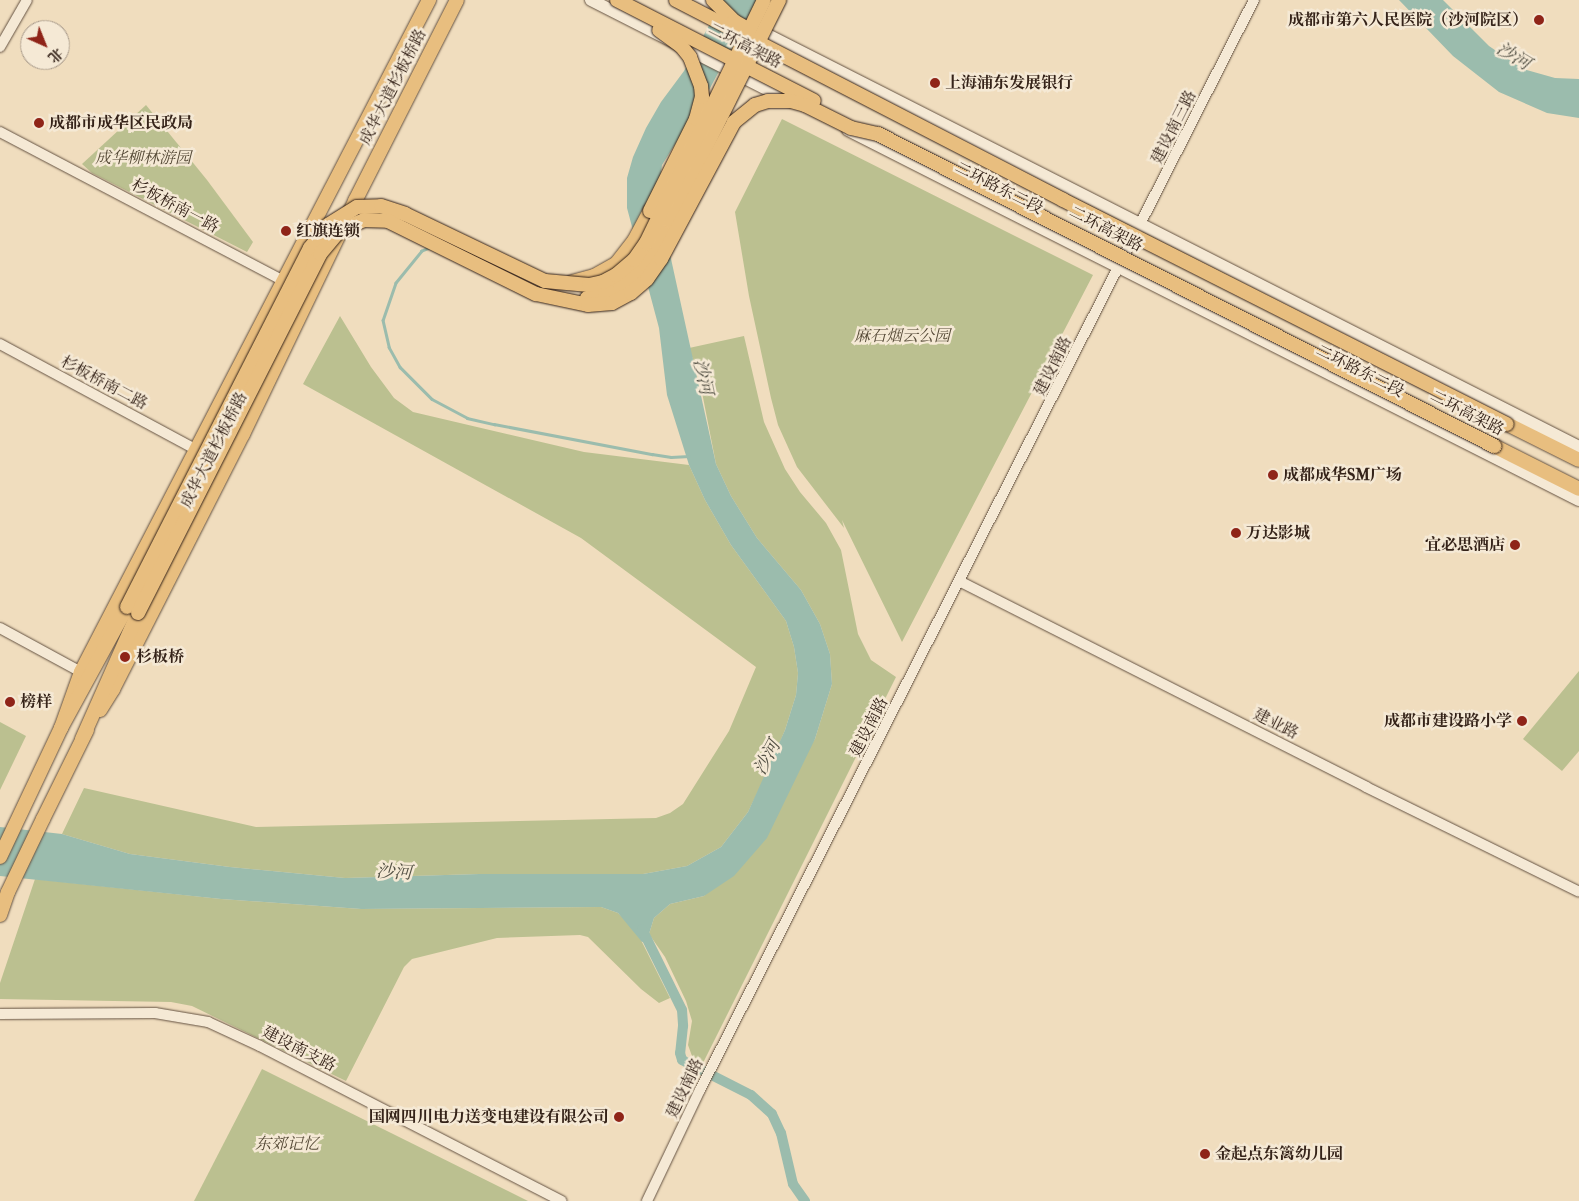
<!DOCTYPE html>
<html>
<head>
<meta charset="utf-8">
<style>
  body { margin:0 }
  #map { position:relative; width:1579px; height:1201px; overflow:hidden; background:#f0ddbe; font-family:"IM FELL French Canon","Noto Serif SC",serif }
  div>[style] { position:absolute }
  .green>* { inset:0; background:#bbc090 }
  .water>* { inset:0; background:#9bbcad }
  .stream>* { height:2.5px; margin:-1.25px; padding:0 1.25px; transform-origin:1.25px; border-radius:1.25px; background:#9bbcad }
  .canal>* { height:10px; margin:-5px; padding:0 5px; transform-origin:5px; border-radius:5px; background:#9bbcad }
  .roads { filter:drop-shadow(0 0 1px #645242) drop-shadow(0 0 1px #645242) }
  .tertiary>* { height:10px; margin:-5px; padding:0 5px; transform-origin:5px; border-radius:5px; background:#f5e9d5 }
  .secondary>* { height:12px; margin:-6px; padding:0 6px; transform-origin:6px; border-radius:6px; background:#f5e9d5 }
  .primary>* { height:14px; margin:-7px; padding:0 7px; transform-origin:7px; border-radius:7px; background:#e8be7f }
  .trunk>* { height:14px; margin:-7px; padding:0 7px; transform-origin:7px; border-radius:7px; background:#e8be7f }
  .bridges { filter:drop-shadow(0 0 1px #352319) drop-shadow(0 0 1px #352319) }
  .trunk-bridge>* { height:14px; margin:-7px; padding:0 7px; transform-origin:7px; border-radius:7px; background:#e8be7f }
  .dots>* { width:14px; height:14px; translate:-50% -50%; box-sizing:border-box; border:2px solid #f5e9d5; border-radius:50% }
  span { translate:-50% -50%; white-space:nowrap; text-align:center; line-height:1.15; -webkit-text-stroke:5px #f5e9d5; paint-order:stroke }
  .poi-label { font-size:16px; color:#352319; font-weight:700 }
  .right { translate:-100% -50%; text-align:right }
  .left { translate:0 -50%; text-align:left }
  .street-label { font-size:16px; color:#352319 }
  .park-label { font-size:16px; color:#564a37; font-style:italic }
  .water-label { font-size:18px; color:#545145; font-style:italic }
  .north { position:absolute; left:20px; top:20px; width:50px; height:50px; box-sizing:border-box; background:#f5e9d5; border:1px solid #a89a8a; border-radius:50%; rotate:136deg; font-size:14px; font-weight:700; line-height:20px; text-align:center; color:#352319 }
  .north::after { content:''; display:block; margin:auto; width:18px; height:22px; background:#8f2418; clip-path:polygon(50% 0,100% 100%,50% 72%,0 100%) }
</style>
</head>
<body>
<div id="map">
  <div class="green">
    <i style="clip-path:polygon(146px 105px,207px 180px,253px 242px,247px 252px,92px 173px,82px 164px)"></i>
    <i style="clip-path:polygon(782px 119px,1093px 275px,902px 642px,842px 520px,844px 528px,797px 467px,778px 425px,771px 398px,749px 296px,735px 212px)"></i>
    <i style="clip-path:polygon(340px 316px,371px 367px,394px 398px,413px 412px,584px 452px,689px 465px,705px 500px,731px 545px,786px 621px,794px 647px,798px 673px,796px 695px,785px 730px,765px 777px,748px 812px,721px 847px,687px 866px,643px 874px,479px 874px,345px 878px,230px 867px,130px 854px,62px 834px,84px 788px,256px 827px,656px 818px,670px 813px,683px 804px,729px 731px,756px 667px,581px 538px,303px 384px)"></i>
    <i style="clip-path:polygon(744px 336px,764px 422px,785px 469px,800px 492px,826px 523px,841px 550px,858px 634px,871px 660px,896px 677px,703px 1063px,692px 1056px,688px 1045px,692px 1021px,686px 1001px,665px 957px,649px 934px,654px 918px,670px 904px,704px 896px,815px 739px,832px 684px,830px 654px,820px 624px,801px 590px,757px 538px,731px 496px,716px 464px,699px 377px,689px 348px)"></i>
    <i style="clip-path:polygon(1579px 671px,1579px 751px,1562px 771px,1523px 739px)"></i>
    <i style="clip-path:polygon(0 722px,26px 736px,0 790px)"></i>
    <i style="clip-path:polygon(35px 879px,221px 899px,361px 909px,601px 907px,618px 913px,638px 934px,670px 998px,659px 1003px,641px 989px,588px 937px,580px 935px,497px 938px,412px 959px,404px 967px,346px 1081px,192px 1006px,171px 1002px,0 999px,0 983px)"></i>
    <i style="clip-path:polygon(262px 1069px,528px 1201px,194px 1201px)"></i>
  </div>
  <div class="water">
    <i style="clip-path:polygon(723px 0,757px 0,709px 90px,662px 165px,660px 179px,666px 236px,716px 464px,731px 496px,757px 538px,801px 590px,820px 624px,830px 654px,832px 684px,815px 739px,767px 838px,734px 876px,704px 896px,670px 904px,654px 918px,649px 934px,652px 940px,642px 942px,618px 913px,601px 907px,361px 909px,221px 899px,0 876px,0 827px,62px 834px,130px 854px,230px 867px,345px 878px,479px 874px,643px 874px,687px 866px,721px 847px,748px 812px,785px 730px,796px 695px,798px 673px,794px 647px,786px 621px,731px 545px,705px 500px,689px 465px,667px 395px,659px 328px,627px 208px,627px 178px,633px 157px,646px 128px,661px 102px,684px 71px)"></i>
    <i style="clip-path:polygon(1399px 0,1443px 0,1489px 46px,1523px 69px,1555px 78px,1579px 79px,1579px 118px,1547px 113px,1499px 92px,1453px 56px)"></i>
  </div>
  <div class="stream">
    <i style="left:429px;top:248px;width:8px;rotate:157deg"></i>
    <i style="left:422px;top:251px;width:41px;rotate:129.1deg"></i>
    <i style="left:396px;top:283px;width:39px;rotate:109deg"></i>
    <i style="left:383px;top:320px;width:28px;rotate:77deg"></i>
    <i style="left:389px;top:347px;width:23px;rotate:61deg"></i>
    <i style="left:400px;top:367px;width:45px;rotate:45deg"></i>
    <i style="left:432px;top:399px;width:40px;rotate:28deg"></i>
    <i style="left:467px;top:418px;width:28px;rotate:13deg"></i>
    <i style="left:494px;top:424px;width:161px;rotate:10.8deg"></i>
    <i style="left:652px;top:454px;width:19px;rotate:9deg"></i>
    <i style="left:671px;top:457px;width:18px;rotate:-3deg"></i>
  </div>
  <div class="canal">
    <i style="left:642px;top:929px;width:90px;rotate:63.7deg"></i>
    <i style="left:682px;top:1010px;width:16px;rotate:86deg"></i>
    <i style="left:683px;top:1026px;width:27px;rotate:96deg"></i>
    <i style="left:680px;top:1053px;width:7px;rotate:74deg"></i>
    <i style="left:682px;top:1060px;width:77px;rotate:26.9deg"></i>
    <i style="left:751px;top:1095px;width:28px;rotate:42deg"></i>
    <i style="left:772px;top:1114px;width:21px;rotate:65deg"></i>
    <i style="left:781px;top:1133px;width:52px;rotate:76.8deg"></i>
    <i style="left:793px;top:1184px;width:21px;rotate:55deg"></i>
  </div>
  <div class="roads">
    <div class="tertiary">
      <i style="left:0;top:47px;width:54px;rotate:-60.1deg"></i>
      <i style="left:0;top:132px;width:318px;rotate:27.7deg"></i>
      <i style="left:0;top:344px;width:221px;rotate:28.3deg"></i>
      <i style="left:961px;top:582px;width:454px;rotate:26.8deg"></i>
      <i style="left:1366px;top:787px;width:237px;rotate:26.2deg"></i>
      <i style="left:0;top:628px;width:92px;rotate:28.5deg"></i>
      <i style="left:0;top:1014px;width:155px;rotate:-0.4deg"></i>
      <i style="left:155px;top:1013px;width:54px;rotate:9.6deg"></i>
      <i style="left:208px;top:1022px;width:57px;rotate:24.8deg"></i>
      <i style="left:260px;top:1046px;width:339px;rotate:27.2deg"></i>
      <i style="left:647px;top:1201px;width:123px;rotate:-64.5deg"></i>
      <i style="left:700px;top:1090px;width:1223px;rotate:-63.06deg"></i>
    </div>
    <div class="secondary">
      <i style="left:591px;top:0;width:223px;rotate:26.9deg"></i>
      <i style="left:699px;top:0;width:27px;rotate:27deg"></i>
      <i style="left:754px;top:28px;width:925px;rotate:26.93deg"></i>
      <i style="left:848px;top:130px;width:819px;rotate:26.85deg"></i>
    </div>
    <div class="primary">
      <i style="left:100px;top:710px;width:25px;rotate:-58deg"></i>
      <i style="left:113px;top:689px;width:286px;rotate:-63deg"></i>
      <i style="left:243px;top:434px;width:259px;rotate:-64.3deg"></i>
      <i style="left:355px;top:201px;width:225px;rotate:-63.1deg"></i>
      <i style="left:0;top:857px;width:143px;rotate:-64.7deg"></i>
      <i style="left:61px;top:728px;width:59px;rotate:-70.3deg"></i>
      <i style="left:81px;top:672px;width:757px;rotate:-62.62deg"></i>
      <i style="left:0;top:915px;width:24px;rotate:-71deg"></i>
      <i style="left:8px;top:892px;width:81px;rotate:-64.4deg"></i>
      <i style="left:43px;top:819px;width:99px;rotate:-63.7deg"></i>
    </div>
    <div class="trunk">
      <i style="left:572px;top:282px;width:23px;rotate:-15deg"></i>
      <i style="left:594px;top:276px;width:25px;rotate:-29deg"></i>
      <i style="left:616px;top:264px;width:29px;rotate:-52deg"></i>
      <i style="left:634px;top:241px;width:34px;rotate:-62deg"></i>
      <i style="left:1507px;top:424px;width:80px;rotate:26.6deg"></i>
      <i style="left:1494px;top:446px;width:95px;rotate:26.8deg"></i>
      <i style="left:61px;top:728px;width:138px;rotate:-61.4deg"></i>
      <i style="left:82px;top:739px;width:138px;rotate:-66deg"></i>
    </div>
  </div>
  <div class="bridges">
    <div class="trunk-bridge">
      <i style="left:617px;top:0;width:221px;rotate:27.1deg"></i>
      <i style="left:676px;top:0;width:436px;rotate:27.3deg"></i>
      <i style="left:1063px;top:200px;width:497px;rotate:26.8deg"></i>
      <i style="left:713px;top:0;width:30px;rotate:45deg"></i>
      <i style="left:734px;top:21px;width:14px;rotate:30deg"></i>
      <i style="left:650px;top:211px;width:103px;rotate:-63.4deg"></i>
      <i style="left:696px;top:119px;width:23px;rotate:-75deg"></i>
      <i style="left:702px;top:97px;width:11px;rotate:-95deg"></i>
      <i style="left:701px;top:86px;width:31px;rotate:-111deg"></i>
      <i style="left:690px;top:57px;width:14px;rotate:-129deg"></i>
      <i style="left:681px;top:46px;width:27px;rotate:-144deg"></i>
      <i style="left:587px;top:298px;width:18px;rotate:-13deg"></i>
      <i style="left:605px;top:294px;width:17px;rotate:-25deg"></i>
      <i style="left:620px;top:287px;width:34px;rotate:-43deg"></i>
      <i style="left:645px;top:264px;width:49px;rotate:-60.8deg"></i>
      <i style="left:669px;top:221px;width:247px;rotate:-63.5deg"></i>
      <i style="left:127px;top:607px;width:403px;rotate:-63deg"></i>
      <i style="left:310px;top:248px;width:29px;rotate:-52deg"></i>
      <i style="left:328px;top:225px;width:34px;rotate:-32deg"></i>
      <i style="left:357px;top:207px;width:24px;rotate:-2deg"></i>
      <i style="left:381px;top:206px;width:25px;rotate:18deg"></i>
      <i style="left:405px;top:214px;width:155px;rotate:25.6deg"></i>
      <i style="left:545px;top:281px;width:44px;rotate:5.2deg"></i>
      <i style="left:589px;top:285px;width:14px;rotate:-12deg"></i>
      <i style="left:603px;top:282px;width:15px;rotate:-28deg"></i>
      <i style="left:616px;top:275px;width:23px;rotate:-40deg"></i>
      <i style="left:634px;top:260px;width:21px;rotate:-55deg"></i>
      <i style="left:646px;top:243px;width:270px;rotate:-64.1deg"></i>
      <i style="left:138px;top:613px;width:402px;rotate:-63.1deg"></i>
      <i style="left:320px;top:254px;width:26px;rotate:-50deg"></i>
      <i style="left:337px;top:234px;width:12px;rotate:-35deg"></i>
      <i style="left:347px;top:227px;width:18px;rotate:-22deg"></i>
      <i style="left:364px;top:220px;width:24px;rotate:2deg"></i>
      <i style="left:388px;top:221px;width:165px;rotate:26.3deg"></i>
      <i style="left:536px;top:294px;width:53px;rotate:11.9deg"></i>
      <i style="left:588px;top:305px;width:24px;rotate:-5deg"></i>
      <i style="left:612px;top:303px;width:21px;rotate:-28deg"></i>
      <i style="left:631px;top:293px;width:21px;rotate:-41deg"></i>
      <i style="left:647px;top:279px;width:24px;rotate:-55deg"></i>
      <i style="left:661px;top:259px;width:155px;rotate:-61.9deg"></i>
      <i style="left:734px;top:122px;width:27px;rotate:-39deg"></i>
      <i style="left:755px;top:105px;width:14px;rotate:-17deg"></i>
      <i style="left:768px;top:101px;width:23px"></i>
      <i style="left:791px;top:101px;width:15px;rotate:16deg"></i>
      <i style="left:805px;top:105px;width:51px;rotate:26.6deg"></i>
      <i style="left:851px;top:128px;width:28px;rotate:13deg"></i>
      <i style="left:878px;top:134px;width:691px;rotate:26.86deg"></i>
    </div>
  </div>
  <div class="dots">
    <i style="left:1539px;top:20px;background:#8f2418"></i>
    <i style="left:935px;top:83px;background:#8f2418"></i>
    <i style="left:39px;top:123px;background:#8f2418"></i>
    <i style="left:286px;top:231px;background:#8f2418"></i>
    <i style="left:1273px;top:475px;background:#8f2418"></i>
    <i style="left:1236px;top:533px;background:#8f2418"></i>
    <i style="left:1515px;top:545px;background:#8f2418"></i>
    <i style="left:125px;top:657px;background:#8f2418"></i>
    <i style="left:10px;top:702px;background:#8f2418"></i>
    <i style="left:1522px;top:721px;background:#8f2418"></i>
    <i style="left:619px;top:1117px;background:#8f2418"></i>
    <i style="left:1205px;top:1154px;background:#8f2418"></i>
  </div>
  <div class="poi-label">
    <span class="right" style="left:1528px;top:20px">成都市第六人民医院（沙河院区）</span>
    <span class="left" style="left:945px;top:83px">上海浦东发展银行</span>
    <span class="left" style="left:49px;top:123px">成都市成华区民政局</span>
    <span class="left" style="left:296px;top:231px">红旗连锁</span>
    <span class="left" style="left:1283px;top:475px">成都成华SM广场</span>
    <span class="left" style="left:1246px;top:533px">万达影城</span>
    <span class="right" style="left:1505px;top:545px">宜必思酒店</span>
    <span class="left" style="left:136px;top:657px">杉板桥</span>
    <span class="left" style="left:20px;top:702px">榜样</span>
    <span class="right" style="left:1512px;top:721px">成都市建设路小学</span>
    <span class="right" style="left:609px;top:1117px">国网四川电力送变电建设有限公司</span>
    <span class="left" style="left:1215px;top:1154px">金起点东篱幼儿园</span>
  </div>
  <div class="street-label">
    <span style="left:745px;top:46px;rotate:27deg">二环高架路</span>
    <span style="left:393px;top:87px;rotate:-63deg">成华大道杉板桥路</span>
    <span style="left:1174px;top:127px;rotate:-63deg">建设南三路</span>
    <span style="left:999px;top:188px;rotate:27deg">二环路东二段</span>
    <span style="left:175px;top:206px;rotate:28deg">杉板桥南一路</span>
    <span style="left:1106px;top:229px;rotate:27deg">二环高架路</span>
    <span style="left:1053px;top:366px;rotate:-63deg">建设南路</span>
    <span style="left:1360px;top:371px;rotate:27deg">二环路东二段</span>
    <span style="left:104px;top:383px;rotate:28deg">杉板桥南二路</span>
    <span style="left:1467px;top:413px;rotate:27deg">二环高架路</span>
    <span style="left:214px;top:450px;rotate:-63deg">成华大道杉板桥路</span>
    <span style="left:1276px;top:724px;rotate:27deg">建业路</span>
    <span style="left:869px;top:727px;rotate:-63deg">建设南路</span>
    <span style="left:299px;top:1049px;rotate:27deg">建设南支路</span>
    <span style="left:685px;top:1088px;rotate:-64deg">建设南路</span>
  </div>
  <div class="park-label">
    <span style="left:143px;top:158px">成华柳林游园</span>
    <span style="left:902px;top:336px">麻石烟云公园</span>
    <span style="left:287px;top:1144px">东郊记忆</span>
  </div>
  <div class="water-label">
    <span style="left:1513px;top:57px;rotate:31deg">沙河</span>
    <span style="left:702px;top:377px;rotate:78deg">沙河</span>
    <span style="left:768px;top:758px;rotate:-62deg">沙河</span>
    <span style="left:394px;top:873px;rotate:3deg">沙河</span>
  </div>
  <div class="north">北</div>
</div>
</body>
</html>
